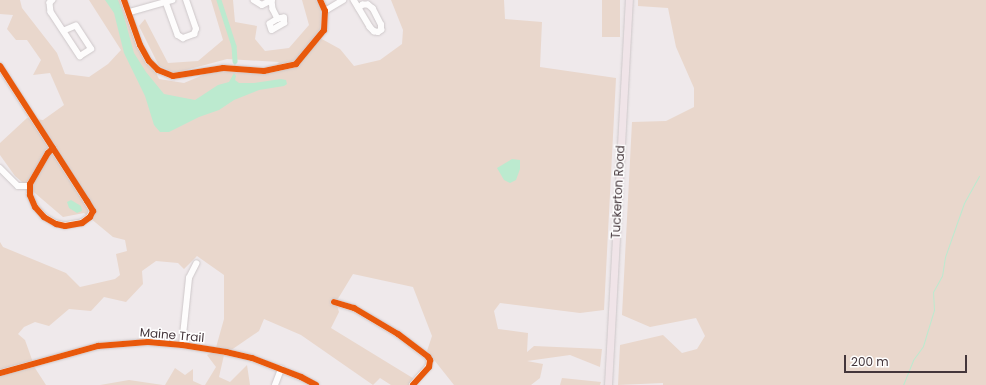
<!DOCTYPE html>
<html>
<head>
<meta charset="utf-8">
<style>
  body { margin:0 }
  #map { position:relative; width:986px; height:385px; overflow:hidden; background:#efe9eb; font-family:Poppins,sans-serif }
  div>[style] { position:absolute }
  .green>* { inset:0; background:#e9d7cc; transform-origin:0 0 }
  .water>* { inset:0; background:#bceacf }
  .stream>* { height:1px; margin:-0.5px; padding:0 0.5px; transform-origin:0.5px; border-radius:0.5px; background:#bceacf }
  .canal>* { height:4.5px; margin:-2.25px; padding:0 2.25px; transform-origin:2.25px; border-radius:2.25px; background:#bceacf }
  .roads { filter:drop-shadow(0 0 1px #cdc7c9) drop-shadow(0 0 1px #cdc7c9) }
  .minor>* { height:5.5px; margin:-2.75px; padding:0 2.75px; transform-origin:2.75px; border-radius:2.75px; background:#fdfcfc }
  .major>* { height:7px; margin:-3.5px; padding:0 3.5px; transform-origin:3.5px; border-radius:3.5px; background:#f0e4e8 }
  .cycleway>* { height:6px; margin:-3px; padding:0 3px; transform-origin:3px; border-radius:3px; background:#e8590c }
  span { translate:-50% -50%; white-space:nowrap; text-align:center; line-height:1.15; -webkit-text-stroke:3px #fff; paint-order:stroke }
  .street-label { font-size:12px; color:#44363b }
  .scale { position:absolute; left:844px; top:355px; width:123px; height:18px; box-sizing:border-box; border:2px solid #44363b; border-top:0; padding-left:5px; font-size:12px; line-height:14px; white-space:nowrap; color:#44363b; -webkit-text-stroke:3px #fff; paint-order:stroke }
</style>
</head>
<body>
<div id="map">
  <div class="green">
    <i style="clip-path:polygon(0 0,20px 0,22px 8px,57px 53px,65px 74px,89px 77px,108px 64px,121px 50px,89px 0,122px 0,159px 79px,184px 83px,210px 72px,272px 70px,279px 62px,227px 59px,175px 73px,159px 66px,139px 26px,145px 19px,168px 63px,198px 61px,223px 40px,211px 0,233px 0,235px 22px,257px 26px,255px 39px,265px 51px,289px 48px,309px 25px,302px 0,316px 0,321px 10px,320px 38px,340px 49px,354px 66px,380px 60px,402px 44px,403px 30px,391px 0,504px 0,505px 19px,542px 22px,540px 67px,616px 78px,604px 310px,580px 313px,500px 303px,494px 311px,498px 329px,528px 333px,527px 352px,534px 346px,602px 349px,600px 367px,570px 355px,527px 361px,543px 364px,540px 378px,531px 385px,454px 385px,427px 351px,432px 336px,413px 287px,353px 274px,336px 302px,339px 312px,331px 328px,416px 380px,412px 385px,391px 385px,380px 378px,373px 385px,301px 335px,264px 319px,259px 331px,224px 355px,219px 377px,230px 382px,247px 365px,250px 385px,205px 385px,216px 367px,207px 355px,215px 351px,224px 319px,224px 275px,197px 256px,184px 269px,178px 263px,156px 261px,142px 271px,143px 284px,126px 302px,104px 297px,91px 311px,69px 309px,49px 326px,35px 322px,24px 327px,18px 334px,25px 340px,35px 368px,46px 385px,0 385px,0 242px,3px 247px,66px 273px,80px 287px,115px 279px,120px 275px,116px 254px,127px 251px,125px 240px,113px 237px,84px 213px,63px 217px,15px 176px,0 155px,0 143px,27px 118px,43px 120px,64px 105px,50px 73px,33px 75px,41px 60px,27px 40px,16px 40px,7px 29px,13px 15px,0 14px)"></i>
    <i style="left:602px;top:0;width:18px;height:37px"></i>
    <i style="clip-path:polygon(638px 0,986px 0,986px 385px,663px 385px,663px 383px,618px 385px,620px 345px,663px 335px,682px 353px,697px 349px,705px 336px,696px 318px,650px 327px,622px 315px,632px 122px,666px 121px,694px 107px,694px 88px,676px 47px,668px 8px,638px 6px)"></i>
    <i style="clip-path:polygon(175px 368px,185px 375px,193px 369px,193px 381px,202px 385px,165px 385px)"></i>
    <i style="clip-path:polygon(562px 378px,601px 382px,600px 385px,560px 385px)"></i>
    <i style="clip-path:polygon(129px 380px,163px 385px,100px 385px)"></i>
  </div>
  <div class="water">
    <i style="clip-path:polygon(105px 0,118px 0,123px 13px,134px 53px,146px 72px,164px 94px,195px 100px,218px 85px,229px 82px,234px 73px,236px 76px,235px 80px,239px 83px,254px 83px,281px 79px,286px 80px,287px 84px,284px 86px,259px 90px,234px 100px,219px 110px,199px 117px,169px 132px,160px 132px,154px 125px,145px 96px,124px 53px,114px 13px)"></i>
    <i style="clip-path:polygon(512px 159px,520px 160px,520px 169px,516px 180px,510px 183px,504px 180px,497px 168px)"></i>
    <i style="clip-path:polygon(71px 200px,81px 206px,82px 211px,77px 213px,69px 208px,67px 202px)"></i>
  </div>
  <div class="stream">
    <i style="left:234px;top:67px;width:6px;rotate:-81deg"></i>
    <i style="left:903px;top:385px;width:27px;rotate:-68deg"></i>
    <i style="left:913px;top:360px;width:17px;rotate:-54deg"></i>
    <i style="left:923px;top:346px;width:38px;rotate:-73deg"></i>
    <i style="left:934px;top:310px;width:18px;rotate:-93deg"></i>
    <i style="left:933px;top:292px;width:18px;rotate:-61deg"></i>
    <i style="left:942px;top:276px;width:19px;rotate:-81deg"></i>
    <i style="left:945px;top:257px;width:57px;rotate:-70.6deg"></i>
    <i style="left:964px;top:203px;width:31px;rotate:-61deg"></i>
  </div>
  <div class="canal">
    <i style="left:219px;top:0;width:48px;rotate:71.9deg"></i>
    <i style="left:234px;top:46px;width:15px;rotate:86deg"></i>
  </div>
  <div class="roads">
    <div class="minor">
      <i style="left:53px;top:0;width:4px;rotate:135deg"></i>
      <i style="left:50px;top:3px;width:9px;rotate:84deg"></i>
      <i style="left:51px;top:12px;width:53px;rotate:56.6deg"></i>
      <i style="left:80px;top:56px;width:13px;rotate:-32deg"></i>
      <i style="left:91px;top:49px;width:27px;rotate:-123deg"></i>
      <i style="left:76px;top:26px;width:13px;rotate:157deg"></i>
      <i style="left:124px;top:0;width:48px;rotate:70.4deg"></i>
      <i style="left:140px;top:45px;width:18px;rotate:61deg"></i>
      <i style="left:149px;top:61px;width:13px;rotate:45deg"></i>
      <i style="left:158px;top:70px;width:16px;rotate:22deg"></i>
      <i style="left:173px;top:76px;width:51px;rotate:-9.1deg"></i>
      <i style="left:223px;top:68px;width:41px;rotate:4.2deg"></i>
      <i style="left:264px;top:71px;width:33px;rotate:-12deg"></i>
      <i style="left:296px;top:64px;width:44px;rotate:-50.5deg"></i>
      <i style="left:324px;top:30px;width:19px;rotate:-87deg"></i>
      <i style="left:325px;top:11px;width:12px;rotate:-114deg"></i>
      <i style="left:254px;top:0;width:9px;rotate:32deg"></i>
      <i style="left:262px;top:5px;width:11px;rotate:-27deg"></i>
      <i style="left:272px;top:0;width:9px;rotate:84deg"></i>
      <i style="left:273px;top:9px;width:11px;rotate:63deg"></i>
      <i style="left:278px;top:19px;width:9px;rotate:148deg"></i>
      <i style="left:270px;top:24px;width:6px;rotate:72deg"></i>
      <i style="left:272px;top:30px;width:14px;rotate:-30deg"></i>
      <i style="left:284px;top:23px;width:5px;rotate:-90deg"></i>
      <i style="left:284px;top:18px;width:6px;rotate:171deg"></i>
      <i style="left:354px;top:0;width:31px;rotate:59deg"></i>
      <i style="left:370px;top:27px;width:6px;rotate:45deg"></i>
      <i style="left:374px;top:31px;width:4px;rotate:14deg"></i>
      <i style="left:378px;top:32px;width:4px;rotate:-34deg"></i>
      <i style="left:381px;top:30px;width:5px;rotate:-90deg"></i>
      <i style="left:381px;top:25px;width:18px;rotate:-117deg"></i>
      <i style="left:373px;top:9px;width:6px;rotate:-141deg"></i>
      <i style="left:368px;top:5px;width:5px;rotate:180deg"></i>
      <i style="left:363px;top:5px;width:5px;rotate:143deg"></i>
      <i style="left:166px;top:2px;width:35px;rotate:70deg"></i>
      <i style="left:178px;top:35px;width:6px;rotate:31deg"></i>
      <i style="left:183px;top:38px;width:12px;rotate:-20deg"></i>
      <i style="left:194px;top:34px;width:5px;rotate:-68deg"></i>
      <i style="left:196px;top:29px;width:31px;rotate:-109deg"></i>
      <i style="left:325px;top:11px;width:21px;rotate:-31deg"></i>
      <i style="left:130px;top:12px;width:44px;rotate:-15.9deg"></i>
      <i style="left:0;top:66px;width:161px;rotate:57.2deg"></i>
      <i style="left:87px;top:201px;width:12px;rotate:59deg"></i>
      <i style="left:93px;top:211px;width:7px;rotate:117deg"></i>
      <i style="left:90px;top:217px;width:10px;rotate:143deg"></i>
      <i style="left:82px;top:223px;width:17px;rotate:170deg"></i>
      <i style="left:65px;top:226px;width:9px;rotate:-167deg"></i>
      <i style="left:56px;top:224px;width:14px;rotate:-150deg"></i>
      <i style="left:44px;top:217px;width:13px;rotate:-132deg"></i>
      <i style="left:35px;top:207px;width:13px;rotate:-113deg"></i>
      <i style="left:30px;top:195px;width:11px;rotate:-90deg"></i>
      <i style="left:30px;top:184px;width:36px;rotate:-60deg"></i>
      <i style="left:48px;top:153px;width:7px;rotate:-45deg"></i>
      <i style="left:0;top:168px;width:25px;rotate:45deg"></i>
      <i style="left:18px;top:186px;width:12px"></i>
      <i style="left:334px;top:302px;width:21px;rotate:17deg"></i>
      <i style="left:354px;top:308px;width:51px;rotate:30.6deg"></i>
      <i style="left:398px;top:334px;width:38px;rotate:37deg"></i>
      <i style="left:428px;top:357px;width:4px;rotate:56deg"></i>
      <i style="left:430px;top:360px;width:7px;rotate:98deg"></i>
      <i style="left:429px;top:367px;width:24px;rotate:132deg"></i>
      <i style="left:182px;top:345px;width:67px;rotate:-84deg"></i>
      <i style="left:189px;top:278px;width:16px;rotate:-63deg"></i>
      <i style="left:0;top:373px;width:102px;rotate:-15.4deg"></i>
      <i style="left:98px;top:346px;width:50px;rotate:-4.6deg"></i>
      <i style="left:148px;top:342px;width:34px;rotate:5deg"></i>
      <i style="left:182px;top:345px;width:45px;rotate:9deg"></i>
      <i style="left:226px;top:352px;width:27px;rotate:13deg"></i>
      <i style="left:252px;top:358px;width:53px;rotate:21.2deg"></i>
      <i style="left:301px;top:377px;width:17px;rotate:28deg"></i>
      <i style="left:275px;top:385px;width:17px;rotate:-69deg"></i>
    </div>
    <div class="major">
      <i style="left:608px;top:385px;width:386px;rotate:-86.9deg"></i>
    </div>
  </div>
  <div class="cycleway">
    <i style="left:124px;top:0;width:48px;rotate:70.4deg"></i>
    <i style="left:140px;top:45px;width:18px;rotate:61deg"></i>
    <i style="left:149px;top:61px;width:13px;rotate:45deg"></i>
    <i style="left:158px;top:70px;width:16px;rotate:22deg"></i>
    <i style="left:173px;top:76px;width:51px;rotate:-9.1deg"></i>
    <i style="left:223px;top:68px;width:41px;rotate:4.2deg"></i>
    <i style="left:264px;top:71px;width:33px;rotate:-12deg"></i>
    <i style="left:296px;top:64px;width:44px;rotate:-50.5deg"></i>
    <i style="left:324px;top:30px;width:19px;rotate:-87deg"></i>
    <i style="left:325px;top:11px;width:12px;rotate:-114deg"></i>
    <i style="left:0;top:66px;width:161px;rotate:57.2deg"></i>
    <i style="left:87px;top:201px;width:12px;rotate:59deg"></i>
    <i style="left:93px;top:211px;width:7px;rotate:117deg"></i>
    <i style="left:90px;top:217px;width:10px;rotate:143deg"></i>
    <i style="left:82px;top:223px;width:17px;rotate:170deg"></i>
    <i style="left:65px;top:226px;width:9px;rotate:-167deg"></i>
    <i style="left:56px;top:224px;width:14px;rotate:-150deg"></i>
    <i style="left:44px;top:217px;width:13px;rotate:-132deg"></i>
    <i style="left:35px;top:207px;width:13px;rotate:-113deg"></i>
    <i style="left:30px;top:195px;width:11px;rotate:-90deg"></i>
    <i style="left:30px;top:184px;width:36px;rotate:-60deg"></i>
    <i style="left:48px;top:153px;width:7px;rotate:-45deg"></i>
    <i style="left:334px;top:302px;width:21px;rotate:17deg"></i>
    <i style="left:354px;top:308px;width:51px;rotate:30.6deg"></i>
    <i style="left:398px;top:334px;width:38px;rotate:37deg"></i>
    <i style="left:428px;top:357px;width:4px;rotate:56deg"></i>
    <i style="left:430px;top:360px;width:7px;rotate:98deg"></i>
    <i style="left:429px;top:367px;width:24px;rotate:132deg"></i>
    <i style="left:0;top:373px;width:102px;rotate:-15.4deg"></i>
    <i style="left:98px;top:346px;width:50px;rotate:-4.6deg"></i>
    <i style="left:148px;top:342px;width:34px;rotate:5deg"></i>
    <i style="left:182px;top:345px;width:45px;rotate:9deg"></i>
    <i style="left:226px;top:352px;width:27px;rotate:13deg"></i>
    <i style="left:252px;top:358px;width:53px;rotate:21.2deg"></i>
    <i style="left:301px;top:377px;width:17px;rotate:28deg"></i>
  </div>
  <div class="street-label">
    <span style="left:618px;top:192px;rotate:-87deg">Tuckerton Road</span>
    <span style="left:172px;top:335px;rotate:5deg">Maine Trail</span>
  </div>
  <div class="scale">200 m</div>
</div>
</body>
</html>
